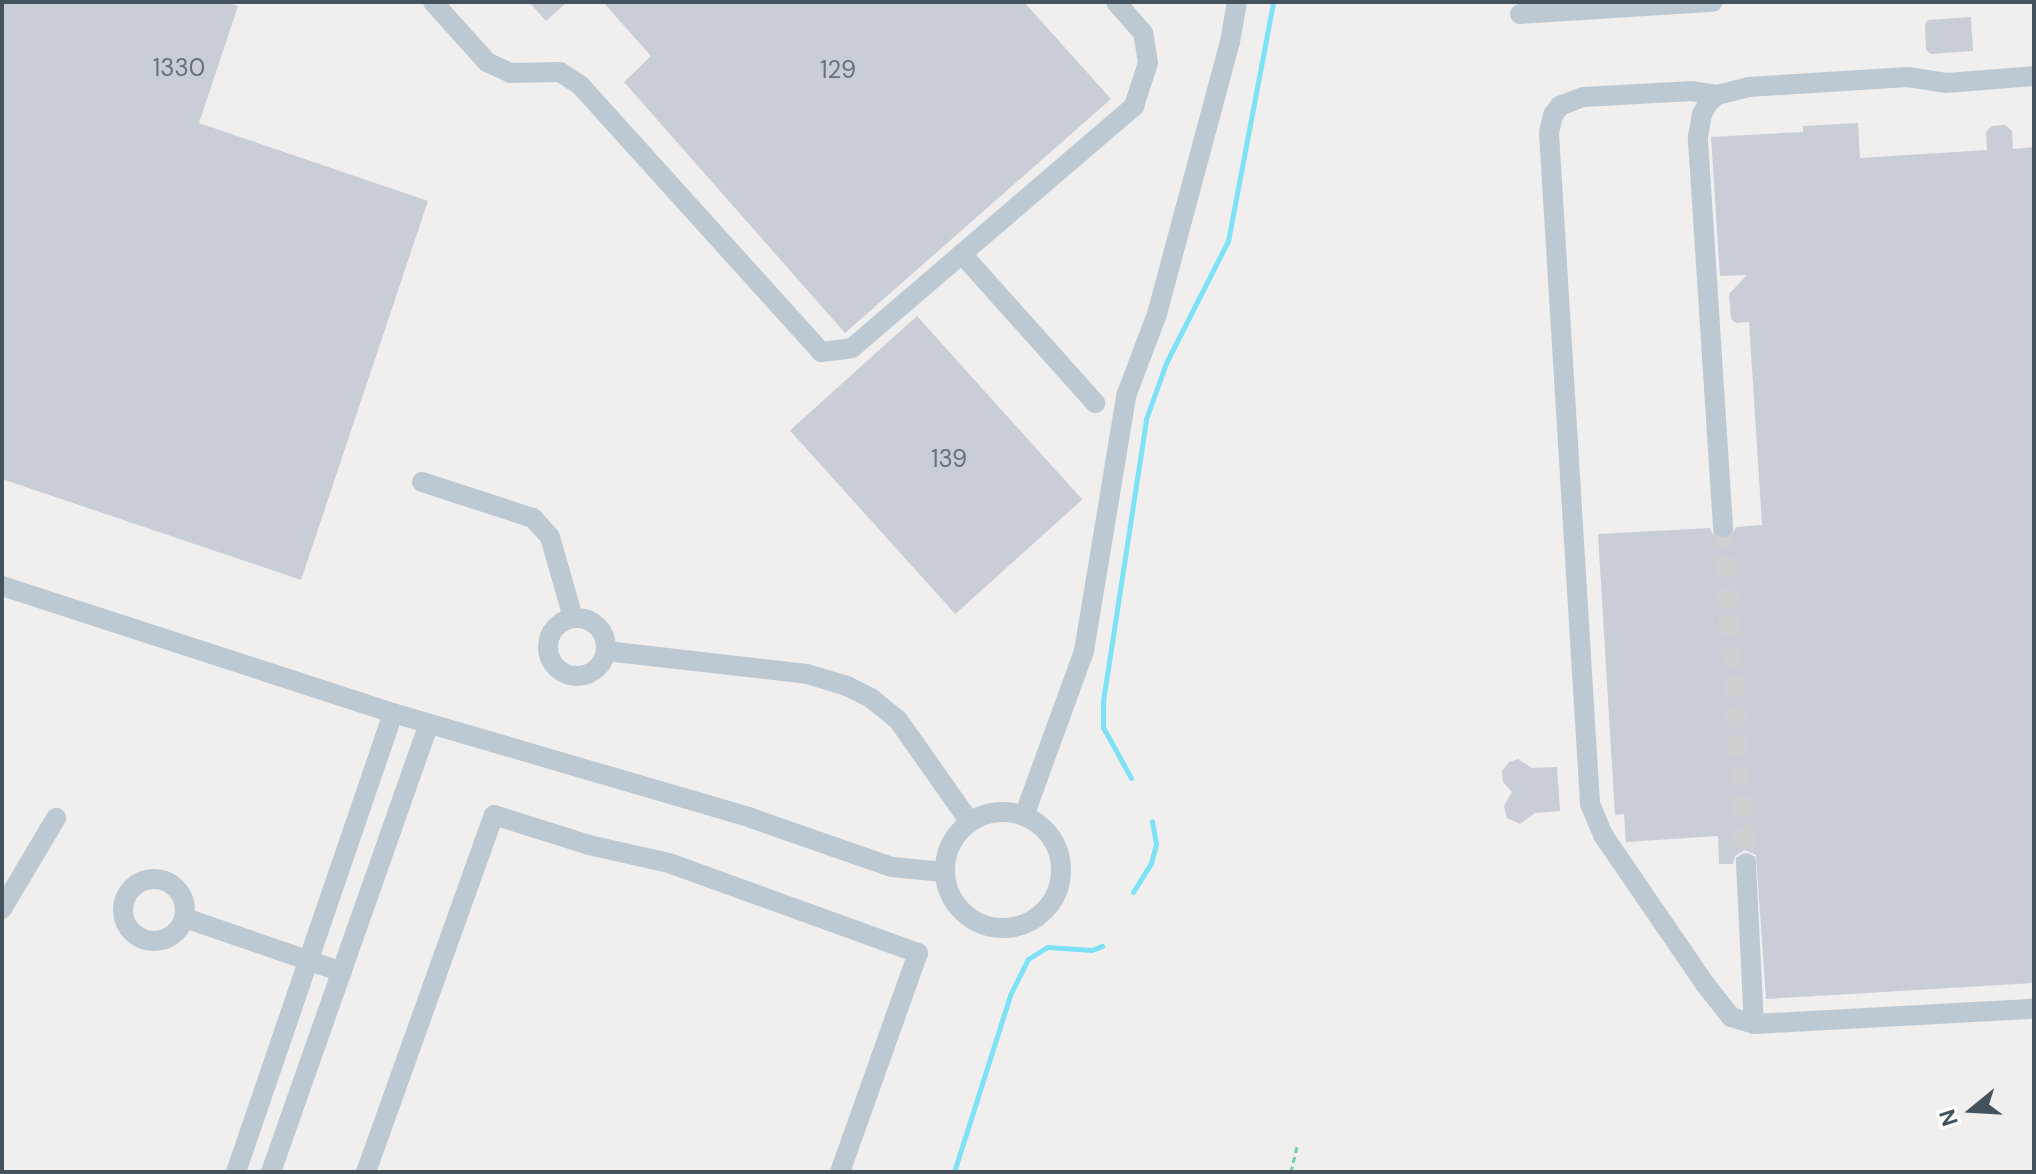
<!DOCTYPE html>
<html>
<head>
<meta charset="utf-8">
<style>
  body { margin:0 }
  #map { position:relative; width:2036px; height:1174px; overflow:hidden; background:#f1eeee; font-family:"DM Sans",sans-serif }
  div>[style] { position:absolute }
  .stream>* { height:5px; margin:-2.5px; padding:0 2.5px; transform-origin:2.5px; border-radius:2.5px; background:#7ee2f7 }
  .building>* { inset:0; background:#c9cdd5; transform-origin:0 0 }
  .minor-tunnel>* { height:20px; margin-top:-10px; transform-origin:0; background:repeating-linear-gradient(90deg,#cecfd1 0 20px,transparent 0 30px) }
  .path>* { height:3px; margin-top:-1.5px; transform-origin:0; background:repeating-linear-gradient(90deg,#6ad69d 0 6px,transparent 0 10px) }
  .minor>* { height:20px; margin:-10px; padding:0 10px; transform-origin:10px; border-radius:10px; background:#bdc9d2 }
  .minor>.ring { margin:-10px; padding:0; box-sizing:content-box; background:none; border:20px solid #bdc9d2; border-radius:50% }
  span { translate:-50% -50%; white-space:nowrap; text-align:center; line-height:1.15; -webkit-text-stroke:6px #fff; paint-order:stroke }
  .number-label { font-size:24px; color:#65717c }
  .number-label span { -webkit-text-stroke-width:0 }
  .frame { position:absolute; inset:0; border:4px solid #44525e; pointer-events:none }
  .north { position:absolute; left:1932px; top:1070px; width:80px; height:80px; -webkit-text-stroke:6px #fff; paint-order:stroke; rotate:252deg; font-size:22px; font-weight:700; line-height:32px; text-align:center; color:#44525e }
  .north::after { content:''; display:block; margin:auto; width:28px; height:36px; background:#44525e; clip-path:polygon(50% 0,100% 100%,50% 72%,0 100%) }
</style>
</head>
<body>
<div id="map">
  <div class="stream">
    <i style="left:1131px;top:778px;width:58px;rotate:-118.8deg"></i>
    <i style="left:1103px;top:727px;width:26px;rotate:-90deg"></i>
    <i style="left:1103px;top:701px;width:285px;rotate:-81.3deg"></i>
    <i style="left:1146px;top:419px;width:59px;rotate:-70.3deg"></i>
    <i style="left:1166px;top:363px;width:137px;rotate:-63.1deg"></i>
    <i style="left:1228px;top:241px;width:243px;rotate:-79.3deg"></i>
    <i style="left:1133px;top:892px;width:34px;rotate:-58deg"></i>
    <i style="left:1151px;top:863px;width:20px;rotate:-75deg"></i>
    <i style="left:1156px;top:844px;width:23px;rotate:-100deg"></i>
    <i style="left:954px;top:1172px;width:186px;rotate:-72.4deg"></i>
    <i style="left:1010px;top:995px;width:40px;rotate:-63.4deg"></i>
    <i style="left:1028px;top:959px;width:22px;rotate:-32deg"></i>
    <i style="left:1047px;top:947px;width:45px;rotate:3.8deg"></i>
    <i style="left:1092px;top:950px;width:11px;rotate:-22deg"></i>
  </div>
  <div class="building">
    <i style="clip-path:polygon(2px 2px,226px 2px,238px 6px,199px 123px,428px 201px,301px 580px,2px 479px)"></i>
    <i style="clip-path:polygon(529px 2px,567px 2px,546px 21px)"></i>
    <i style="clip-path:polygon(603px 2px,1024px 2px,1111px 99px,845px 333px,624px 82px,651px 56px)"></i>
    <i style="clip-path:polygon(1971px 17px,1973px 51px,1931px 54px,1926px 50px,1925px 24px,1928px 20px)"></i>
    <i style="clip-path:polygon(1858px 123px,1860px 158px,1987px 150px,1986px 132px,1992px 126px,2005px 125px,2012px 131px,2013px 149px,2034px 147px,2034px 983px,1766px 999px,1756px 855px,1745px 850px,1735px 856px,1733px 864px,1719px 864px,1718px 836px,1626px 842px,1624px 814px,1615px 815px,1598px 534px,1710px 528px,1713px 535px,1723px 540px,1731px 537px,1736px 527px,1762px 525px,1749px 322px,1736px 323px,1731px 319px,1729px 294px,1747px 275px,1720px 276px,1711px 137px,1803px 132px,1803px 126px)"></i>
    <i style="left:917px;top:316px;width:247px;height:171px;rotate:48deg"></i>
    <i style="clip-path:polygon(1518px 759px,1532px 768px,1557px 767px,1560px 811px,1535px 813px,1520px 824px,1507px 818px,1504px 806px,1512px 792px,1503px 782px,1502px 771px,1509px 762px)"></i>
  </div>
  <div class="minor-tunnel">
    <i style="left:1723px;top:527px;width:337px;rotate:86.1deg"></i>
  </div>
  <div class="path">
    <i style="left:1291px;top:1172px;width:26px;rotate:-77deg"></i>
  </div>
  <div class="minor">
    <i style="left:433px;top:2px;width:81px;rotate:48deg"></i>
    <i style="left:487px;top:62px;width:26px;rotate:25deg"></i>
    <i style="left:511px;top:73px;width:49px;rotate:-1.2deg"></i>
    <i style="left:560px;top:72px;width:24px;rotate:33deg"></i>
    <i style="left:580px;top:85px;width:360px;rotate:47.9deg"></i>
    <i style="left:821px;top:352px;width:31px;rotate:-7deg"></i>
    <i style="left:852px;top:348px;width:372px;rotate:-40.6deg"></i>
    <i style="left:1134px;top:106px;width:45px;rotate:-72deg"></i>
    <i style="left:1148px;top:63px;width:30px;rotate:-99deg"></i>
    <i style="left:1143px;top:33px;width:41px;rotate:-131.1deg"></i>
    <i style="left:1520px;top:14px;width:193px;rotate:-3.6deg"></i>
    <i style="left:1717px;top:95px;width:25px;rotate:-171deg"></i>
    <i style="left:1692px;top:91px;width:109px;rotate:176.8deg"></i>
    <i style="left:1583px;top:97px;width:25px;rotate:159deg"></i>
    <i style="left:1560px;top:106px;width:11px;rotate:128deg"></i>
    <i style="left:1553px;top:115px;width:18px;rotate:103deg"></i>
    <i style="left:1549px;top:133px;width:672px;rotate:86.5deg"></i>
    <i style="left:1590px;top:804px;width:34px;rotate:67deg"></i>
    <i style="left:1603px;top:835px;width:181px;rotate:55.6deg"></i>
    <i style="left:1705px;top:984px;width:42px;rotate:51.8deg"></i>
    <i style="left:1731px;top:1017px;width:24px;rotate:17deg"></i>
    <i style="left:962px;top:254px;width:200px;rotate:48.2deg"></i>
    <i style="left:422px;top:482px;width:117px;rotate:18deg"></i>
    <i style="left:533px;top:518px;width:25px;rotate:48deg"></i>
    <i style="left:550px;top:537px;width:84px;rotate:74.1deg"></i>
    <i style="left:1723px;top:527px;width:391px;rotate:-93.7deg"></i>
    <i style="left:1698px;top:137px;width:23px;rotate:-80deg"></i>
    <i style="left:1702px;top:114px;width:13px;rotate:-61deg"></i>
    <i style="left:1708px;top:103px;width:12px;rotate:-42deg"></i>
    <i style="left:1717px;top:95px;width:32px;rotate:-14deg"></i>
    <i style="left:1748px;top:87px;width:160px;rotate:-3.6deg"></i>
    <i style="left:1908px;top:77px;width:38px;rotate:9deg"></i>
    <i style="left:1946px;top:83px;width:88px;rotate:-4.5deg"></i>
    <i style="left:2px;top:586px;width:411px;rotate:18deg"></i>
    <i style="left:393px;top:713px;width:373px;rotate:16.3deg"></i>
    <i style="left:751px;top:818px;width:149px;rotate:19.2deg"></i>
    <i style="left:892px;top:867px;width:52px;rotate:5.5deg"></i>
    <i class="ring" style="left:548px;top:618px;width:38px;height:38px"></i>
    <i style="left:606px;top:651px;width:202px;rotate:6.5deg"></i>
    <i style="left:807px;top:674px;width:42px;rotate:16.7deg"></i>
    <i style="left:847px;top:686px;width:28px;rotate:27deg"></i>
    <i style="left:872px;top:699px;width:33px;rotate:39deg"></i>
    <i style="left:898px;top:720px;width:125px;rotate:54.8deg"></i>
    <i class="ring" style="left:945px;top:812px;width:96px;height:96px"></i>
    <i style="left:1024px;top:816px;width:176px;rotate:-70deg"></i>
    <i style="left:1084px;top:651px;width:258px;rotate:-80.6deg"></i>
    <i style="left:1126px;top:396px;width:88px;rotate:-69.3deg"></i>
    <i style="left:1157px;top:314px;width:282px;rotate:-75deg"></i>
    <i style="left:1230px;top:42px;width:41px;rotate:-80.1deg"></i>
    <i style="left:1746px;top:863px;width:161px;rotate:87.2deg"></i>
    <i style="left:1754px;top:1024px;width:280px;rotate:-3.1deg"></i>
    <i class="ring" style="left:123px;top:879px;width:42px;height:42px"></i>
    <i style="left:2px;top:909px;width:106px;rotate:-59.3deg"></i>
    <i style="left:185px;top:918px;width:166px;rotate:19deg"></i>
    <i style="left:236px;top:1172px;width:485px;rotate:-71.1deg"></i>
    <i style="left:271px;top:1172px;width:475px;rotate:-70.6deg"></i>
    <i style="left:366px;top:1172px;width:379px;rotate:-70.3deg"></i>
    <i style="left:494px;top:815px;width:100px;rotate:17.5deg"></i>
    <i style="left:589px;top:845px;width:82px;rotate:12.7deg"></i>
    <i style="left:669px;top:863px;width:265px;rotate:19.9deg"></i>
    <i style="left:918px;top:953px;width:232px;rotate:109.6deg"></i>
  </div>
  <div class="number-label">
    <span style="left:179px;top:68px">1330</span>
    <span style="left:838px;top:70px">129</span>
    <span style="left:949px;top:459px">139</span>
  </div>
  <div class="frame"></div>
  <div class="north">N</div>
</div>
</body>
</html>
